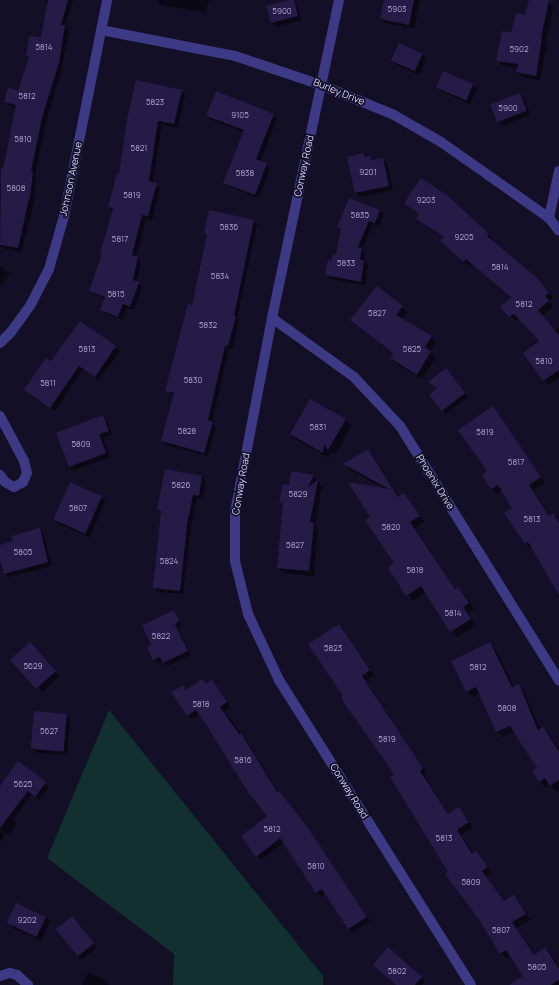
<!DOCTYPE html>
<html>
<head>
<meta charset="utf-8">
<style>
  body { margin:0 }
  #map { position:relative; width:559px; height:985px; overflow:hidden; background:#130f26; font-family:Manrope,sans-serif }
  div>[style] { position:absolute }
  .green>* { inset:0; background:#12302f }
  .shadow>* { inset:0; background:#0007 }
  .building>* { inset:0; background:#241b47; transform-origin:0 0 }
  .minor>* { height:10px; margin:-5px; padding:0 5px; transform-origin:5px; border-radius:5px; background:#3d3a85 }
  span { translate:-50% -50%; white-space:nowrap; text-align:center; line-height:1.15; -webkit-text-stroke:3.5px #130f26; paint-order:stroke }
  .number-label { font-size:8px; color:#aca6d1 }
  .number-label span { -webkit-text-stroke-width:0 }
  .street-label { font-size:10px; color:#d9d4ff }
</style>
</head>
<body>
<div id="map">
  <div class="green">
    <i style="clip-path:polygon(109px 710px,323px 976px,323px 985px,173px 985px,174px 954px,47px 858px)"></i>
  </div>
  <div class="shadow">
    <i style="clip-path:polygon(43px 0,73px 0,65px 26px,69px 30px,62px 68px,47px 118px,35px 175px,36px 176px,34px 203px,21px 252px,0 247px,0 190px,2px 169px,16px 108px,9px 105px,5px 101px,19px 92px,29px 59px,27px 57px,41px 39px,48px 2px)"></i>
    <i style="clip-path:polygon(156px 0,209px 0,206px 13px,160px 5px)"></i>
    <i style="clip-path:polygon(293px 0,297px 4px,301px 20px,276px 27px,272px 23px,268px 7px)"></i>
    <i style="clip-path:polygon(385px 0,420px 0,414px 29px,386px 23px,381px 19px)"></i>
    <i style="clip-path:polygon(530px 0,546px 0,553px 7px,546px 42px,547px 44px,540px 80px,522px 77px,517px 72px,518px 68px,502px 65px,497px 60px,512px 33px,526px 16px)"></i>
    <i style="clip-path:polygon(400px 44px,423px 55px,427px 59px,419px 75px,396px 64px,392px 60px)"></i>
    <i style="clip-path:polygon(443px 72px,473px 85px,477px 89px,470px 104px,441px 91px,437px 87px)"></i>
    <i style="clip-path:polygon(181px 91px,185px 95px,178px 128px,162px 124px,153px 183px,160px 188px,152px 220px,146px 218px,136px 258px,141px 262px,137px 282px,142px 287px,134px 310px,127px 308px,123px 320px,105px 313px,101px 309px,105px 299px,94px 294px,90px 290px,103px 255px,101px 254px,113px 210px,109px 206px,120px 175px,129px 114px)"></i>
    <i style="clip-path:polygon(520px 95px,524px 99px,530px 115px,502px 126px,498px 122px)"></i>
    <i style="clip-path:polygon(273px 115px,277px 119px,260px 162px,270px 168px,259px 198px,228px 186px,224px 182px,244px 132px,211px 120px,207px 116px)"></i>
    <i style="clip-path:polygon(364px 154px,367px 158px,371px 157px,375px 161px,383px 159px,387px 163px,393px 190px,360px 197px,356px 193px,348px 157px)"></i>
    <i style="clip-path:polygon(350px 199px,380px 211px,384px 215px,379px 226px,373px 224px,362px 250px,365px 253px,364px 261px,368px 265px,365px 285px,330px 279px,326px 275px,332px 262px,337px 257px,342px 230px,338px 226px)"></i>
    <i style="clip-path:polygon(405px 203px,488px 234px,493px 239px,491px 241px,543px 286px,553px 298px,549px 301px,553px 306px,542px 316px,555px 331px,559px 328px,559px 378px,549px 385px,524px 353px,540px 341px,519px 318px,515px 321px,501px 307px,512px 297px,472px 263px,469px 266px,446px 245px,444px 238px,422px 223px,417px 218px,420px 215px)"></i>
    <i style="clip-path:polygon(253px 221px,257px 225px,237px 319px,239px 321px,232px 350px,229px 349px,212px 423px,216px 427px,208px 456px,166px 445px,162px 441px,175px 396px,167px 391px,193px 306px,208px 236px,205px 233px)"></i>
    <i style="clip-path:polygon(0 266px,10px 274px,0 287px)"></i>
    <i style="clip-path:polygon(377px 287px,407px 312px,402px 319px,431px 337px,436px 342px,430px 352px,436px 357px,422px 379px,396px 363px,391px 358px,394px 354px,356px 325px)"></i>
    <i style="clip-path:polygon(80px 322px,120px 351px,99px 380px,83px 369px,55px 411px,29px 394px)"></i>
    <i style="clip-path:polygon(450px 374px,468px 397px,446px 414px,442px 410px,438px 389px,430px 382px)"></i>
    <i style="clip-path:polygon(492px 407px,545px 483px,533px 490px,550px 516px,553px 515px,559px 522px,559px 593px,532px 548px,531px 549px,525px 543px,514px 508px,502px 490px,497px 494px,492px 489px,489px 472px)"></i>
    <i style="clip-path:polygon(103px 416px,107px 420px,112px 435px,103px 438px,110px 457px,73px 471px,69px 467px)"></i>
    <i style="clip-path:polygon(345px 420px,351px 426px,335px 455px,330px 451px,329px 458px,297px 440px,291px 434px)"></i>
    <i style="clip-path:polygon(368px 450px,373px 456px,400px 498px,404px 495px,424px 522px,415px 528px,456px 590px,458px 588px,464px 594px,474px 609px,468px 613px,476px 625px,457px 637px,451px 631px,426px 592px,413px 601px,389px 568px,396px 564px,371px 517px,386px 489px,350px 470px,345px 464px)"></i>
    <i style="clip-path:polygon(292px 472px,314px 476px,322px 487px,315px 525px,318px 529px,314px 576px,284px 573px,278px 568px,284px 506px,280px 503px,289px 486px)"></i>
    <i style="clip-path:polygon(202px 477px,206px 481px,202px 499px,197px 498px,193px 519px,192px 519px,183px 594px,158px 592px,154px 588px,162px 514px,158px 510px)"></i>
    <i style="clip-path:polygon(101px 497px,105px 501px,90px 537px,59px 524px,55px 520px)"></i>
    <i style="clip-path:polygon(39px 529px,43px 533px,52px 566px,9px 577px,5px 573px,0 556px,0 546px,14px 542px)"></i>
    <i style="clip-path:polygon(173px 611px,182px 625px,178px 628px,191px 655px,167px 666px,163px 661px,158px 663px,154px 659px,153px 645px)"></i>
    <i style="clip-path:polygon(339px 625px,374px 675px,366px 681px,427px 774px,424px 776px,449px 815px,459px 808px,473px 827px,461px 835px,473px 854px,480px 857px,492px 872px,486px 876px,505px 902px,514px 896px,530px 919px,516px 928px,535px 955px,545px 948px,550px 953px,559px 968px,559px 985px,521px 985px,524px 976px,510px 955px,506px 958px,501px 953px,450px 872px,395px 774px,345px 697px)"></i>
    <i style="clip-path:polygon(490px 644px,496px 650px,514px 687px,518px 686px,524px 692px,541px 730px,543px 729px,549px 735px,559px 750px,559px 790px,557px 791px,550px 785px,546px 788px,540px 781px,538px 768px,515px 732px,503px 737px,497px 731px,480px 693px,473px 697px,467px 691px)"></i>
    <i style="clip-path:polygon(34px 648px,59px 676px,43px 692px,12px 661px)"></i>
    <i style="clip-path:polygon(212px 681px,230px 707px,224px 711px,245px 738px,278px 792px,311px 833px,370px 921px,352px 933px,326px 893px,321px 896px,317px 892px,284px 842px,261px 860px,257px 856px,268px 816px,200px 714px,191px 719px,187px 715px,182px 686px,187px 691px,207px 685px)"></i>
    <i style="clip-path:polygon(66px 715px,70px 719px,67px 755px,36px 753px,32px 749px)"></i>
    <i style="clip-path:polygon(45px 783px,49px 787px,39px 800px,32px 794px,13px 820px,16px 823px,10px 835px,5px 833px,0 843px,0 788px)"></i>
    <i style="clip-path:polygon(17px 905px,46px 917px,50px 921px,41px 941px,13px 928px,9px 924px)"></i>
    <i style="clip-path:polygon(75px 921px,97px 947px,82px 960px,78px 956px)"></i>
    <i style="clip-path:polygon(88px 972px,106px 980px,109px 985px,82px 985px)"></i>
    <i style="clip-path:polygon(421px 978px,425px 982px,422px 985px,396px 985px)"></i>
  </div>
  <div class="building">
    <i style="clip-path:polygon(48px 0,68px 0,61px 25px,65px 25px,59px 63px,43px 114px,31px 171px,33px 171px,30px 199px,29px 199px,18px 248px,0 245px,1px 168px,3px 168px,16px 105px,4px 102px,8px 88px,18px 91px,29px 57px,26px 57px,29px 36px,41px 37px)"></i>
    <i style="clip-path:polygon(289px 0,294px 0,298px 16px,271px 23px,266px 6px)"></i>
    <i style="clip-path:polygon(384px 0,414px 0,409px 25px,380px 19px)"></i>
    <i style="clip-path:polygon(529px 0,549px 0,541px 38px,542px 38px,536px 76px,516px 72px,518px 64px,496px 61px,502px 31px,511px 32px,516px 13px,525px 15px)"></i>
    <i style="left:399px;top:43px;width:26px;height:19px;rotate:25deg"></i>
    <i style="left:443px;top:71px;width:33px;height:18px;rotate:23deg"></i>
    <i style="clip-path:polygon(136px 80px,182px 90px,174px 124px,158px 121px,149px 181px,157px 183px,148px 216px,142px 215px,132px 255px,138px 257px,133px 280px,139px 282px,130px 307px,123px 304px,118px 317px,100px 310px,105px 297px,89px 291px,102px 254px,100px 254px,113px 208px,108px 207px,117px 173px,119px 174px,128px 114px)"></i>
    <i style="clip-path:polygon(216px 91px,274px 114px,256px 159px,267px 163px,255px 195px,223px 183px,244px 130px,206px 116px)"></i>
    <i style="left:520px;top:93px;width:19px;height:32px;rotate:69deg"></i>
    <i style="clip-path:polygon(364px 153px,365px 157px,371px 156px,372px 160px,383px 158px,389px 186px,355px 193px,347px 157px)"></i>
    <i style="clip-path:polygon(421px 178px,448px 196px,489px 234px,487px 236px,538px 279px,549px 293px,545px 296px,549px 301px,538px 310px,559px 335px,559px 370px,543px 381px,523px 353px,539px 341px,514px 314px,509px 317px,500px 307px,511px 297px,466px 259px,464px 262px,440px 241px,444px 237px,416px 219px,419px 214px,404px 203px)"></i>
    <i style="clip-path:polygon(349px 198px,380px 210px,375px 223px,369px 221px,358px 247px,362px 248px,360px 260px,364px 260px,361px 282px,325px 275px,328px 260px,331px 261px,333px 254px,336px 255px,341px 228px,337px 227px)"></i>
    <i style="clip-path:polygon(209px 210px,254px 220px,234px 316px,236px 316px,228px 346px,225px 346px,208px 420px,213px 422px,204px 453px,161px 441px,174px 393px,165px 391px,188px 304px,192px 305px,207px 234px,204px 233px)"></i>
    <i style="clip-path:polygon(377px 286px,403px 306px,396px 315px,432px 336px,425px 347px,431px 351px,417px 375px,390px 358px,393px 353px,350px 320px)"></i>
    <i style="clip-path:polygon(80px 321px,116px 346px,95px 377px,79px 366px,50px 408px,24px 390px,46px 358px,51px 361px)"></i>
    <i style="clip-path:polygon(446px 368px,465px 393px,442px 411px,429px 395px,437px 388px,428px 382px)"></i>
    <i style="clip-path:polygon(310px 399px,346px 419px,328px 450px,324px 444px,323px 453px,290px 434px)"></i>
    <i style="clip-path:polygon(493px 406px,541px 477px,529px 485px,549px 516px,553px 513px,559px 523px,559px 595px,528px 542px,525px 544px,504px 513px,512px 508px,498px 485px,491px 489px,482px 475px,487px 471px,458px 430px)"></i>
    <i style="clip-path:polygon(103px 415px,109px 431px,99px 434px,106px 453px,69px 467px,56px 433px)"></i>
    <i style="clip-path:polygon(368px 449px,398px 497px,404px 493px,420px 516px,410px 522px,455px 589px,458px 587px,469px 603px,463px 607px,471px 619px,450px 632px,421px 586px,406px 596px,388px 568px,394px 563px,365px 520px,370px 517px,348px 482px,389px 489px,343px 464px)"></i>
    <i style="clip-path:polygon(165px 469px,202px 476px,199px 496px,193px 495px,189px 516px,188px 516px,180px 591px,153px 588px,161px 511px,157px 510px)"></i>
    <i style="clip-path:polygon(291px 471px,314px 475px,308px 487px,318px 480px,310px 522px,314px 523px,309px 571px,277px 568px,283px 504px,279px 503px,283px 484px,289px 485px)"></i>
    <i style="left:70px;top:482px;width:35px;height:41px;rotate:24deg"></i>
    <i style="clip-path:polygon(40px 528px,48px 562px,4px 574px,0 560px,0 545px,13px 541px,12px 536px)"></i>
    <i style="clip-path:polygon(174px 610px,179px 621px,175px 624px,188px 651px,163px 663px,160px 657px,153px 660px,147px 647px,151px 645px,142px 625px)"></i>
    <i style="clip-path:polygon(339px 624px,370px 670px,362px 676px,423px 768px,420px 771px,448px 814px,459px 807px,469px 822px,457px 830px,472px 854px,476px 851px,488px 867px,482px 871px,504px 901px,514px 895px,526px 914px,512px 922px,534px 955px,545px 947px,559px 969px,559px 980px,551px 985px,509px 985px,523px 976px,506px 950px,500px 954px,478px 918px,445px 874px,448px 872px,390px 777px,394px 774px,350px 711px,349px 711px,341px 698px,343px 696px,308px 644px)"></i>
    <i style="left:30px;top:642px;width:39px;height:27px;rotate:48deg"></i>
    <i style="clip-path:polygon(490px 642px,512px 687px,519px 684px,538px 730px,543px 727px,559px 752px,559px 780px,550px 786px,545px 778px,539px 782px,532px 771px,537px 768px,510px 726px,496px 732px,476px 687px,466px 692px,451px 661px)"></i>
    <i style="clip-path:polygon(202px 679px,206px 684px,212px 680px,227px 702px,220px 707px,239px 734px,241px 733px,277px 792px,279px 791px,308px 828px,367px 917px,348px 929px,322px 889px,316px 893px,280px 838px,256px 857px,241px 836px,267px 816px,248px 792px,207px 726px,196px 710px,187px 716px,171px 692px,183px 685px,186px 690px)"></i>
    <i style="left:34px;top:711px;width:33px;height:38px;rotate:5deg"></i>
    <i style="clip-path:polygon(18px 761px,46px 782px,35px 797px,28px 791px,0 828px,0 786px)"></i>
    <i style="left:16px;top:903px;width:33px;height:22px;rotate:25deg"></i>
    <i style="left:72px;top:916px;width:35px;height:21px;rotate:51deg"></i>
    <i style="clip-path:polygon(388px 947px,422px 977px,415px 985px,396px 985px,373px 965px)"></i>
  </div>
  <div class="minor">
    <i style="left:339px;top:0;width:325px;rotate:101.9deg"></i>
    <i style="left:272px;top:318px;width:197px;rotate:100.8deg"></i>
    <i style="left:235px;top:512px;width:49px;rotate:90deg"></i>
    <i style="left:235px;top:561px;width:55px;rotate:76.2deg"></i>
    <i style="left:248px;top:614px;width:73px;rotate:64.8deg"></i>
    <i style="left:279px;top:680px;width:360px;rotate:57.8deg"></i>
    <i style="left:101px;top:30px;width:136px;rotate:11deg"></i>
    <i style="left:235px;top:56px;width:91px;rotate:18.6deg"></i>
    <i style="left:321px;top:85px;width:79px;rotate:22.3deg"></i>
    <i style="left:394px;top:115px;width:54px;rotate:29.9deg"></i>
    <i style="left:441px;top:142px;width:132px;rotate:35.1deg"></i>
    <i style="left:549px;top:218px;width:16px;rotate:52deg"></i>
    <i style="left:549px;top:218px;width:48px;rotate:-78deg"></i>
    <i style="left:272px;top:318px;width:101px;rotate:35.7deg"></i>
    <i style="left:354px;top:377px;width:67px;rotate:46.8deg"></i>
    <i style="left:400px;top:426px;width:300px;rotate:58deg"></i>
    <i style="left:0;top:343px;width:16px;rotate:-45deg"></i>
    <i style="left:11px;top:332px;width:32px;rotate:-54deg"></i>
    <i style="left:30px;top:306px;width:42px;rotate:-62.8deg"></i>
    <i style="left:49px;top:269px;width:55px;rotate:-74.2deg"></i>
    <i style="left:64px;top:216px;width:220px;rotate:-78.7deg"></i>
    <i style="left:0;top:416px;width:51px;rotate:61.9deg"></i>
    <i style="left:24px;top:461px;width:12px;rotate:76deg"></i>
    <i style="left:27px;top:473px;width:10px;rotate:114deg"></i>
    <i style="left:23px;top:482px;width:10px;rotate:151deg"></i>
    <i style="left:14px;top:487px;width:10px;rotate:-151deg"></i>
    <i style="left:5px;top:482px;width:9px;rotate:-126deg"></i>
    <i style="left:0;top:976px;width:10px;rotate:-17deg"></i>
    <i style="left:10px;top:973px;width:7px;rotate:16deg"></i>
    <i style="left:17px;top:975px;width:15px;rotate:42deg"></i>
  </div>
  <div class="number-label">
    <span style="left:397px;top:9px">5903</span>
    <span style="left:282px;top:11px">5900</span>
    <span style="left:44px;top:47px">5814</span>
    <span style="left:519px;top:49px">5902</span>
    <span style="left:27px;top:96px">5812</span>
    <span style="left:155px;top:102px">5823</span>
    <span style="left:508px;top:108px">5900</span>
    <span style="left:240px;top:115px">9105</span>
    <span style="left:23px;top:139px">5810</span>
    <span style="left:139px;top:148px">5821</span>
    <span style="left:368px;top:172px">9201</span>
    <span style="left:245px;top:173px">5838</span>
    <span style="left:16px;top:188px">5808</span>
    <span style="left:132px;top:195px">5819</span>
    <span style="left:426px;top:200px">9203</span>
    <span style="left:360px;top:215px">5835</span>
    <span style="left:229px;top:227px">5836</span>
    <span style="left:464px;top:237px">9205</span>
    <span style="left:120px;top:239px">5817</span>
    <span style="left:346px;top:263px">5833</span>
    <span style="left:500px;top:267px">5814</span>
    <span style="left:220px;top:276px">5834</span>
    <span style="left:116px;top:294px">5815</span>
    <span style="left:524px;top:304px">5812</span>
    <span style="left:377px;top:313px">5827</span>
    <span style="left:208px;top:325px">5832</span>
    <span style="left:87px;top:349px">5813</span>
    <span style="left:412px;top:349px">5825</span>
    <span style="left:544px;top:361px">5810</span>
    <span style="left:193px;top:380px">5830</span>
    <span style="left:48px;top:383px">5811</span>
    <span style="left:318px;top:427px">5831</span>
    <span style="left:187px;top:431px">5828</span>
    <span style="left:485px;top:432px">5819</span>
    <span style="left:81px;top:444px">5809</span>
    <span style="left:516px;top:462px">5817</span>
    <span style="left:181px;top:485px">5826</span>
    <span style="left:298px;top:494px">5829</span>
    <span style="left:78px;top:508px">5807</span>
    <span style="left:532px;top:519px">5813</span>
    <span style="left:391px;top:527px">5820</span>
    <span style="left:295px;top:545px">5827</span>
    <span style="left:23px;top:552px">5805</span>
    <span style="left:169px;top:561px">5824</span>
    <span style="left:415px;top:570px">5818</span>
    <span style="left:453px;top:613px">5814</span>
    <span style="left:161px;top:636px">5822</span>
    <span style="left:333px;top:648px">5823</span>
    <span style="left:33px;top:666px">5629</span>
    <span style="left:478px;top:667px">5812</span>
    <span style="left:201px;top:704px">5818</span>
    <span style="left:507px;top:708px">5808</span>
    <span style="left:49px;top:731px">5627</span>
    <span style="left:387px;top:739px">5819</span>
    <span style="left:243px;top:760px">5816</span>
    <span style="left:23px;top:784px">5625</span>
    <span style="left:272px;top:829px">5812</span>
    <span style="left:444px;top:838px">5813</span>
    <span style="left:316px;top:866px">5810</span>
    <span style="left:471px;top:882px">5809</span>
    <span style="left:27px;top:920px">9202</span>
    <span style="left:501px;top:930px">5807</span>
    <span style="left:537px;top:967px">5805</span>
    <span style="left:397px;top:971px">5802</span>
  </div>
  <div class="street-label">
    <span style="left:339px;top:92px;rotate:22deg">Burley Drive</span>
    <span style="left:304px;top:166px;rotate:-78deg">Conway Road</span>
    <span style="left:71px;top:179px;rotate:-78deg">Johnson Avenue</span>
    <span style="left:435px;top:482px;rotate:58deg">Phoenix Drive</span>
    <span style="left:241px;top:484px;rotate:-80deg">Conway Road</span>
    <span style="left:349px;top:791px;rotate:58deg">Conway Road</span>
  </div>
</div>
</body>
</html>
